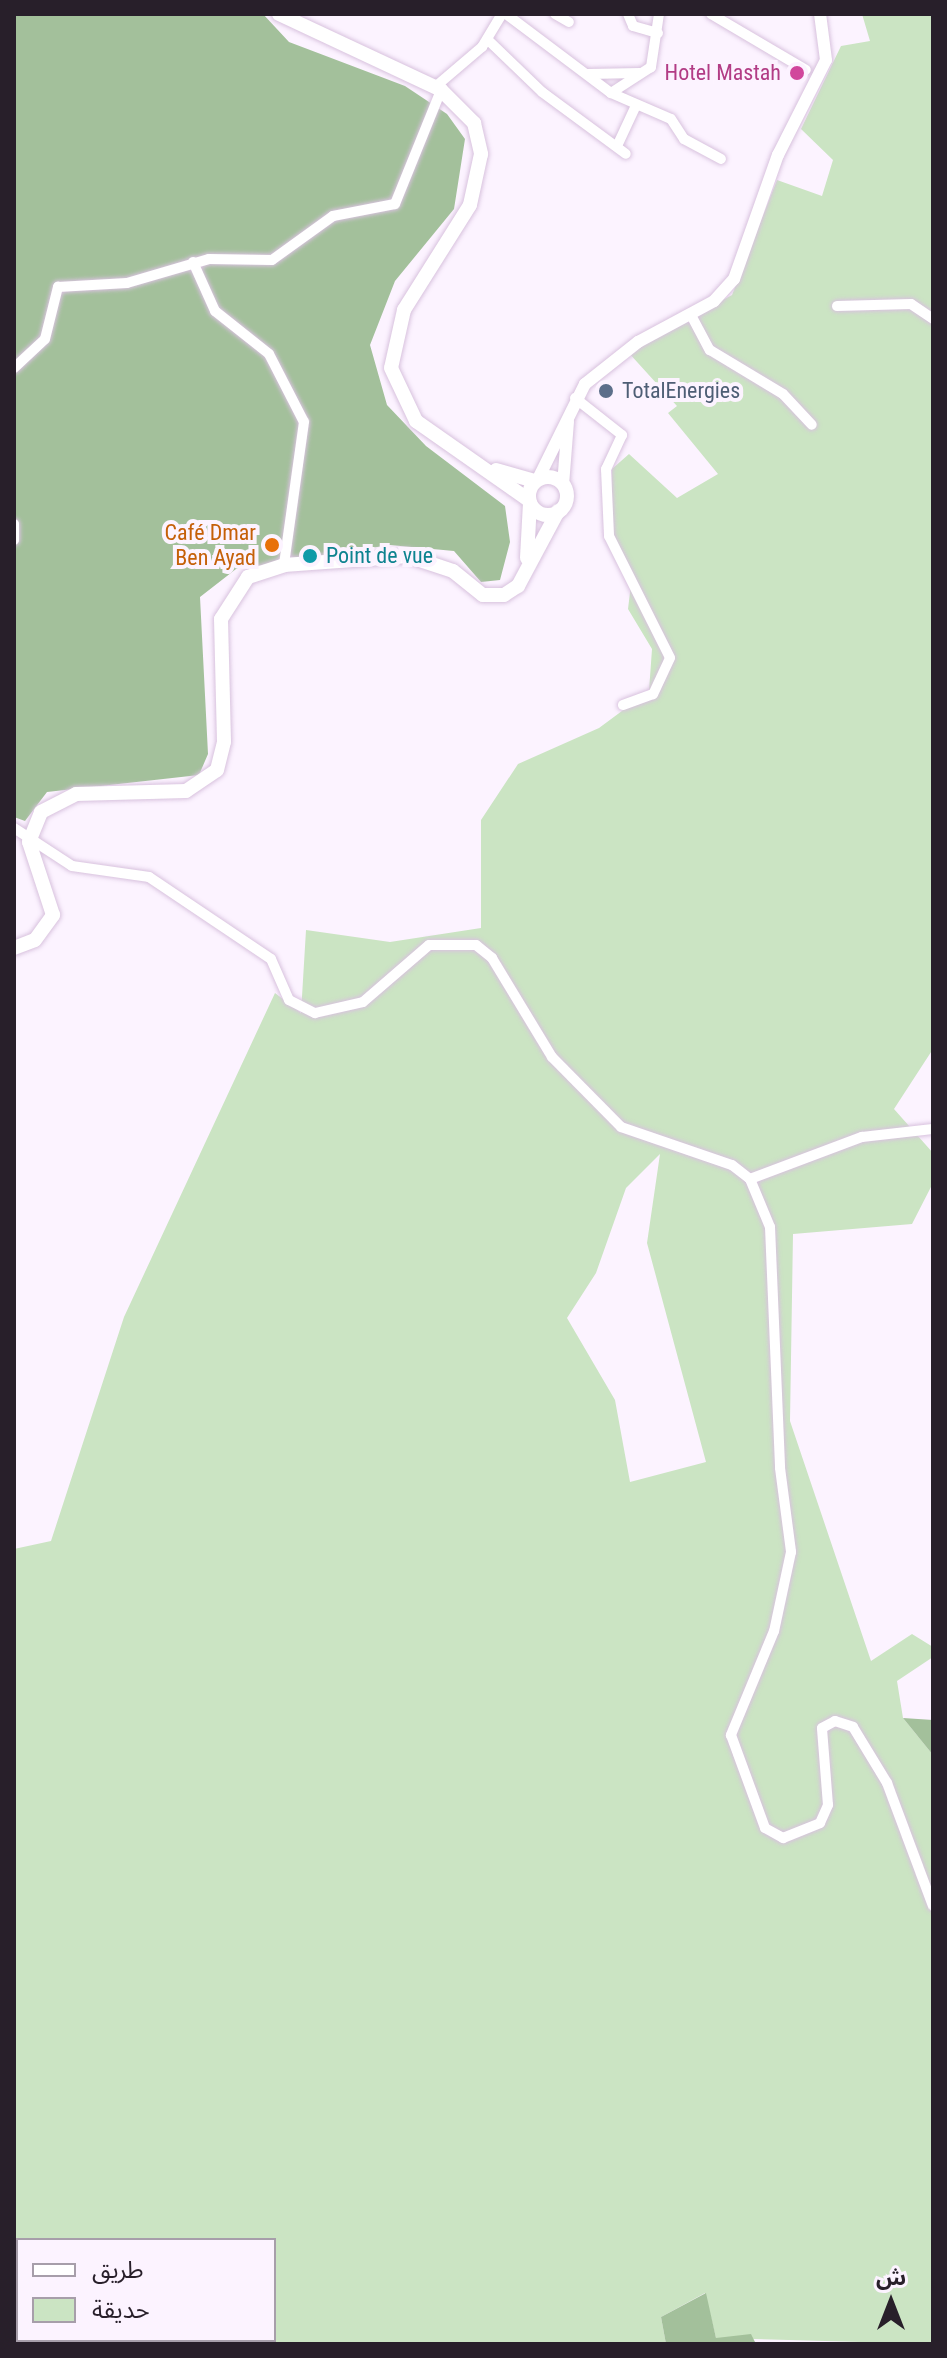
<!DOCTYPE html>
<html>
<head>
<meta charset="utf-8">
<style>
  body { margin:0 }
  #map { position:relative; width:947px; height:2358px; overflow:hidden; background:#fcf3ff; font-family:"Roboto Condensed","Noto Sans Arabic",sans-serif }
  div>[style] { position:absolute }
  .green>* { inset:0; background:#cbe4c3 }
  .forest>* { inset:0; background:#a3c09b }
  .roads { filter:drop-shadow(0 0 2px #d8c2de) drop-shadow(0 0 2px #d8c2de) }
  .minor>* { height:10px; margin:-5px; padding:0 5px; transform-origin:5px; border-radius:5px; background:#fff }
  .tertiary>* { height:12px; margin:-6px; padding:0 6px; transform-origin:6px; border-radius:6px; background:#fff }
  .secondary>* { height:14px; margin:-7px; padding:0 7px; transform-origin:7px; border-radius:7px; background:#fff }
  .secondary>.ring { margin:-7px; padding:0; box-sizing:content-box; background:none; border:14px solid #fff; border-radius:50% }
  .dots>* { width:22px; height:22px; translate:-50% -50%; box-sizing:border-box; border:4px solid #fcf3ff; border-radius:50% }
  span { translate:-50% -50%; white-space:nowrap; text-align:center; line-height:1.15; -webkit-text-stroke:8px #fcf3ff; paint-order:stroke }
  .hotel-label { font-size:22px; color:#b23c85 }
  .right { translate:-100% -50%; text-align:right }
  .service-label { font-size:22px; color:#4e5e75 }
  .left { translate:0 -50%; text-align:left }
  .food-label { font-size:22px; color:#c56008 }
  .culture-label { font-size:22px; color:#0d838f }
  .frame { position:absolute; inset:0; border:16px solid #281f2a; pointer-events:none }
  .legend { position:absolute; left:16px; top:2238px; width:260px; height:104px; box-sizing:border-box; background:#fcf3ff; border:2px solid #a79eaa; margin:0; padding:10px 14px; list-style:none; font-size:24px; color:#281f2a }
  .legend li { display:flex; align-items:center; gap:16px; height:40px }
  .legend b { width:40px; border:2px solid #a79eaa }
  .north { position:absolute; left:851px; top:2262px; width:80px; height:80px; -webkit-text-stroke:6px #fcf3ff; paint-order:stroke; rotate:0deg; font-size:22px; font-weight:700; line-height:32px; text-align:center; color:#281f2a }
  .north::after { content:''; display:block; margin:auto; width:28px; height:36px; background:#281f2a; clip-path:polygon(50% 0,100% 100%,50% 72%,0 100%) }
</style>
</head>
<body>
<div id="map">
  <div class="green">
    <i style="clip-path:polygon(evenodd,862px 14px,933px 14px,933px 1049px,894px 1109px,933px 1153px,933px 1183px,912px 1224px,793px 1234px,790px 1421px,871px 1661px,912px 1634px,933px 1647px,933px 1657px,897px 1681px,903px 1718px,933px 1755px,933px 2344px,716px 2338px,705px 2293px,661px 2317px,666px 2344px,14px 2344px,14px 1549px,51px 1541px,124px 1317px,275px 993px,301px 1013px,306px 930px,390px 942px,481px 928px,481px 820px,518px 764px,599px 728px,649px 691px,652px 649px,628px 609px,632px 576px,611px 534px,612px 469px,629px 454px,677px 498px,718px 474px,668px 413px,677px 406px,628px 352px,732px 295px,777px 180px,822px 196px,833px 160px,801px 129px,841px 46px,870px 41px,862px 14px,660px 1154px,647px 1243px,706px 1462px,630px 1482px,615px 1400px,567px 1318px,596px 1273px,626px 1188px,660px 1154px,862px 14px,18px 2240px,274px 2240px,274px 2340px,18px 2340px,18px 2240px)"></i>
  </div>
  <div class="forest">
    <i style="clip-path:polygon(14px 14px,263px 14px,289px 42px,405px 86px,447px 114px,465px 139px,454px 209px,395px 281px,370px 345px,387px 405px,426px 446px,505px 506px,510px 542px,500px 580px,481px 582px,454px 551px,390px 545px,236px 569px,200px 597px,208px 754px,199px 775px,47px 792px,25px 821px,14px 817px)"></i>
    <i style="clip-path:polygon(903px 1718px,933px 1720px,933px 1755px)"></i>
    <i style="clip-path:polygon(706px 2293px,716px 2338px,751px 2334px,756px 2344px,666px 2344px,661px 2317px)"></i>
  </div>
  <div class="roads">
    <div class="minor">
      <i style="left:506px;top:14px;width:131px;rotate:37deg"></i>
      <i style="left:555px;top:14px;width:16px;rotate:30deg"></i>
      <i style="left:628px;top:14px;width:13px;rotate:67deg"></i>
      <i style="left:633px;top:26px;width:26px;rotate:16deg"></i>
      <i style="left:659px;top:14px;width:54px;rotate:98.6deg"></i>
      <i style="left:651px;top:67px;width:48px;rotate:147deg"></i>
      <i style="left:611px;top:93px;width:65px;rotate:23.4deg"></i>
      <i style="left:671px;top:119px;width:24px;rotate:57deg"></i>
      <i style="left:684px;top:139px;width:42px;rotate:28.4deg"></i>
      <i style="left:711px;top:14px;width:110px;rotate:30.5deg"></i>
      <i style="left:488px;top:40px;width:75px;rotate:43.9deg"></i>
      <i style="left:542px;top:92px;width:104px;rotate:36.4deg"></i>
      <i style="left:588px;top:74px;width:52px;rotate:-1.1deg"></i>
      <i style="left:435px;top:87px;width:62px;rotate:-40.4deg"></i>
      <i style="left:482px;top:47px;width:39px;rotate:-59deg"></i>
      <i style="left:618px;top:144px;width:40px;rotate:-65deg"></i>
      <i style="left:193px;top:262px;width:54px;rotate:65.8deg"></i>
      <i style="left:215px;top:311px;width:69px;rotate:38.5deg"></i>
      <i style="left:269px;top:354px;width:76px;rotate:62.8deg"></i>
      <i style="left:304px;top:422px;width:144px;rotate:98deg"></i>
      <i style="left:837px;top:306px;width:74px;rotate:-1.5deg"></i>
      <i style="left:911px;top:304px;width:27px;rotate:34deg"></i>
      <i style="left:691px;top:315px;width:40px;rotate:62deg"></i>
      <i style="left:710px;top:350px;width:85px;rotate:31.1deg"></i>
      <i style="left:783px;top:394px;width:42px;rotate:46.9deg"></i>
      <i style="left:14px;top:368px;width:42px;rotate:-43.1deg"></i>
      <i style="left:45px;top:339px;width:54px;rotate:-76deg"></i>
      <i style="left:58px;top:287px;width:69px;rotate:-3.3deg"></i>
      <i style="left:127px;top:283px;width:85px;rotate:-16.3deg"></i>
      <i style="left:209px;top:259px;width:63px;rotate:0.9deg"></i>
      <i style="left:272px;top:260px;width:75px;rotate:-35.8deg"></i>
      <i style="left:333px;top:216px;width:63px;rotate:-11deg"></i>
      <i style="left:395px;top:204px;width:123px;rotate:-68deg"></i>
      <i style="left:575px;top:398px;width:60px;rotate:38.2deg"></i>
      <i style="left:622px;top:435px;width:38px;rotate:115deg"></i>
      <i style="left:606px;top:469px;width:67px;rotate:87.4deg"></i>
      <i style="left:609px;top:536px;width:136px;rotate:63.4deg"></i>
      <i style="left:670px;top:658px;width:40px;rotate:115deg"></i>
      <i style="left:653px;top:694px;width:32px;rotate:160deg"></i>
      <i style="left:14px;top:524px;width:16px;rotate:90deg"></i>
      <i style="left:14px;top:828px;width:69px;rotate:33.2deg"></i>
      <i style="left:72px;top:866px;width:78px;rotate:8.1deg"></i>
      <i style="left:149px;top:877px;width:147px;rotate:33.9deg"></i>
      <i style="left:271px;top:959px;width:45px;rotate:66.3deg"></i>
      <i style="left:289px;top:1000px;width:29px;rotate:27deg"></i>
      <i style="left:315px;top:1013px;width:49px;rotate:-12.9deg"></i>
      <i style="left:363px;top:1002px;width:87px;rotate:-40.8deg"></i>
      <i style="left:429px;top:945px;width:47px"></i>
      <i style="left:476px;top:945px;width:21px;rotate:39deg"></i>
      <i style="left:492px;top:958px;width:116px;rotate:58.8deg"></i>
      <i style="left:552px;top:1057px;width:98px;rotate:45.4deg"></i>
      <i style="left:621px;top:1127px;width:117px;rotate:18.9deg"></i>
      <i style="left:732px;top:1165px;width:23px;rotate:38deg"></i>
      <i style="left:750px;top:1179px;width:52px;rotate:67.4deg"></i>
      <i style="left:770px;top:1227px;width:241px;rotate:87.6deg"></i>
      <i style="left:780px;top:1468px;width:85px;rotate:82.5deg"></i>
      <i style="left:791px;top:1552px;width:81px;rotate:102.1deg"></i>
      <i style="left:774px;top:1631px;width:113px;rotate:112.5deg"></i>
      <i style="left:731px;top:1735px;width:99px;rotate:69.9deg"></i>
      <i style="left:765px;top:1828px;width:21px;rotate:29deg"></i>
      <i style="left:783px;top:1838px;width:40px;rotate:-22deg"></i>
      <i style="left:820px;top:1823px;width:20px;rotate:-66deg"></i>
      <i style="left:828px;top:1805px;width:77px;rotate:-94.5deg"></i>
      <i style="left:822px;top:1728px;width:15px;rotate:-28deg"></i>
      <i style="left:835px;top:1721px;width:19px;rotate:18deg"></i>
      <i style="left:853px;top:1727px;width:66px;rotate:58.7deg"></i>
      <i style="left:887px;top:1783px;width:131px;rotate:69.5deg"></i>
      <i style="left:750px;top:1179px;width:120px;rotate:-20.6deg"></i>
      <i style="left:862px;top:1137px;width:71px;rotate:-6.4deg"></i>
    </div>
    <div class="tertiary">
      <i style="left:538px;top:479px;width:106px;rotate:-63.7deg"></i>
      <i style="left:585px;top:384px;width:68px;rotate:-38.4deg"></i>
      <i style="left:638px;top:342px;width:86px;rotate:-28.3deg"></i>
      <i style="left:714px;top:301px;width:30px;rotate:-48deg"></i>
      <i style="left:734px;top:279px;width:132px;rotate:-70.5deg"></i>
      <i style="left:778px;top:155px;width:106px;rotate:-63.2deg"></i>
      <i style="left:826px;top:60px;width:46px;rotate:-97.4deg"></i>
      <i style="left:563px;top:485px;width:64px;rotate:-85.5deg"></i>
    </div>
    <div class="secondary">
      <i style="left:279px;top:14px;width:179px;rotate:25.1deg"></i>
      <i style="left:441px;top:90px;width:47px;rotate:45deg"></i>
      <i style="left:474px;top:123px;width:32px;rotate:77deg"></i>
      <i style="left:481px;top:154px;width:52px;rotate:102.2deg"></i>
      <i style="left:470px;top:205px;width:124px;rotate:122.2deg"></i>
      <i style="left:404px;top:310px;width:59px;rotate:102.6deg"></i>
      <i style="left:391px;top:368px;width:59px;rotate:64.7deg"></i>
      <i style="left:416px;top:421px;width:138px;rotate:35deg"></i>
      <i style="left:496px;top:470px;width:41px;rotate:15.8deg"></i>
      <i class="ring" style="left:529px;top:477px;width:24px;height:24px"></i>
      <i style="left:527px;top:558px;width:55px;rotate:-86.9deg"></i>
      <i style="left:14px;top:948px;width:22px;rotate:-21deg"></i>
      <i style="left:35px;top:940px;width:31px;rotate:-54deg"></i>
      <i style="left:53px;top:915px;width:77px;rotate:-108.2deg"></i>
      <i style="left:29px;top:842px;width:32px;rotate:-68deg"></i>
      <i style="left:41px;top:812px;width:39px;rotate:-27deg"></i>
      <i style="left:76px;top:794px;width:110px;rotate:-1.6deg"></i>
      <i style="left:186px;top:791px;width:37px;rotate:-34deg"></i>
      <i style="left:217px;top:770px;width:29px;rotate:-76deg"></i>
      <i style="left:224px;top:742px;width:123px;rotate:-91.4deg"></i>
      <i style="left:221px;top:619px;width:50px;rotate:-57.3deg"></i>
      <i style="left:248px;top:577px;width:38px;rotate:-18deg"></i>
      <i style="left:284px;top:565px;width:124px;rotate:-4.2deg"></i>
      <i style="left:408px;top:556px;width:47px;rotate:18.4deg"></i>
      <i style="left:453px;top:571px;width:38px;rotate:39deg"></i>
      <i style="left:483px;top:595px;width:21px"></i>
      <i style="left:504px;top:595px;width:17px;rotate:-33deg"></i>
      <i style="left:518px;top:586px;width:85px;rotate:-61.9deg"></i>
    </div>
  </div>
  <div class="dots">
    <i style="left:797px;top:73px;background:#d1479c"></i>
    <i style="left:606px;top:391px;background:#5c6f8a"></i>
    <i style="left:272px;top:545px;background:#e8710a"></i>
    <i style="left:310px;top:556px;background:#0f9aa8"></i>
  </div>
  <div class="hotel-label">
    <span class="right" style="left:781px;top:73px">Hotel Mastah</span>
  </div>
  <div class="service-label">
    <span class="left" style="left:622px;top:391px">TotalEnergies</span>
  </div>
  <div class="food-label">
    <span class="right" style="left:256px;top:545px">Café Dmar<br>Ben Ayad</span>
  </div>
  <div class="culture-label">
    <span class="left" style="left:326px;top:556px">Point de vue</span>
  </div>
  <div class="frame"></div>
  <ul class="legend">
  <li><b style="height:10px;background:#fff"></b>طريق</li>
  <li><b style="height:22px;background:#cbe4c3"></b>حديقة</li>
  </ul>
  <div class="north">ش</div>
</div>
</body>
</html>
